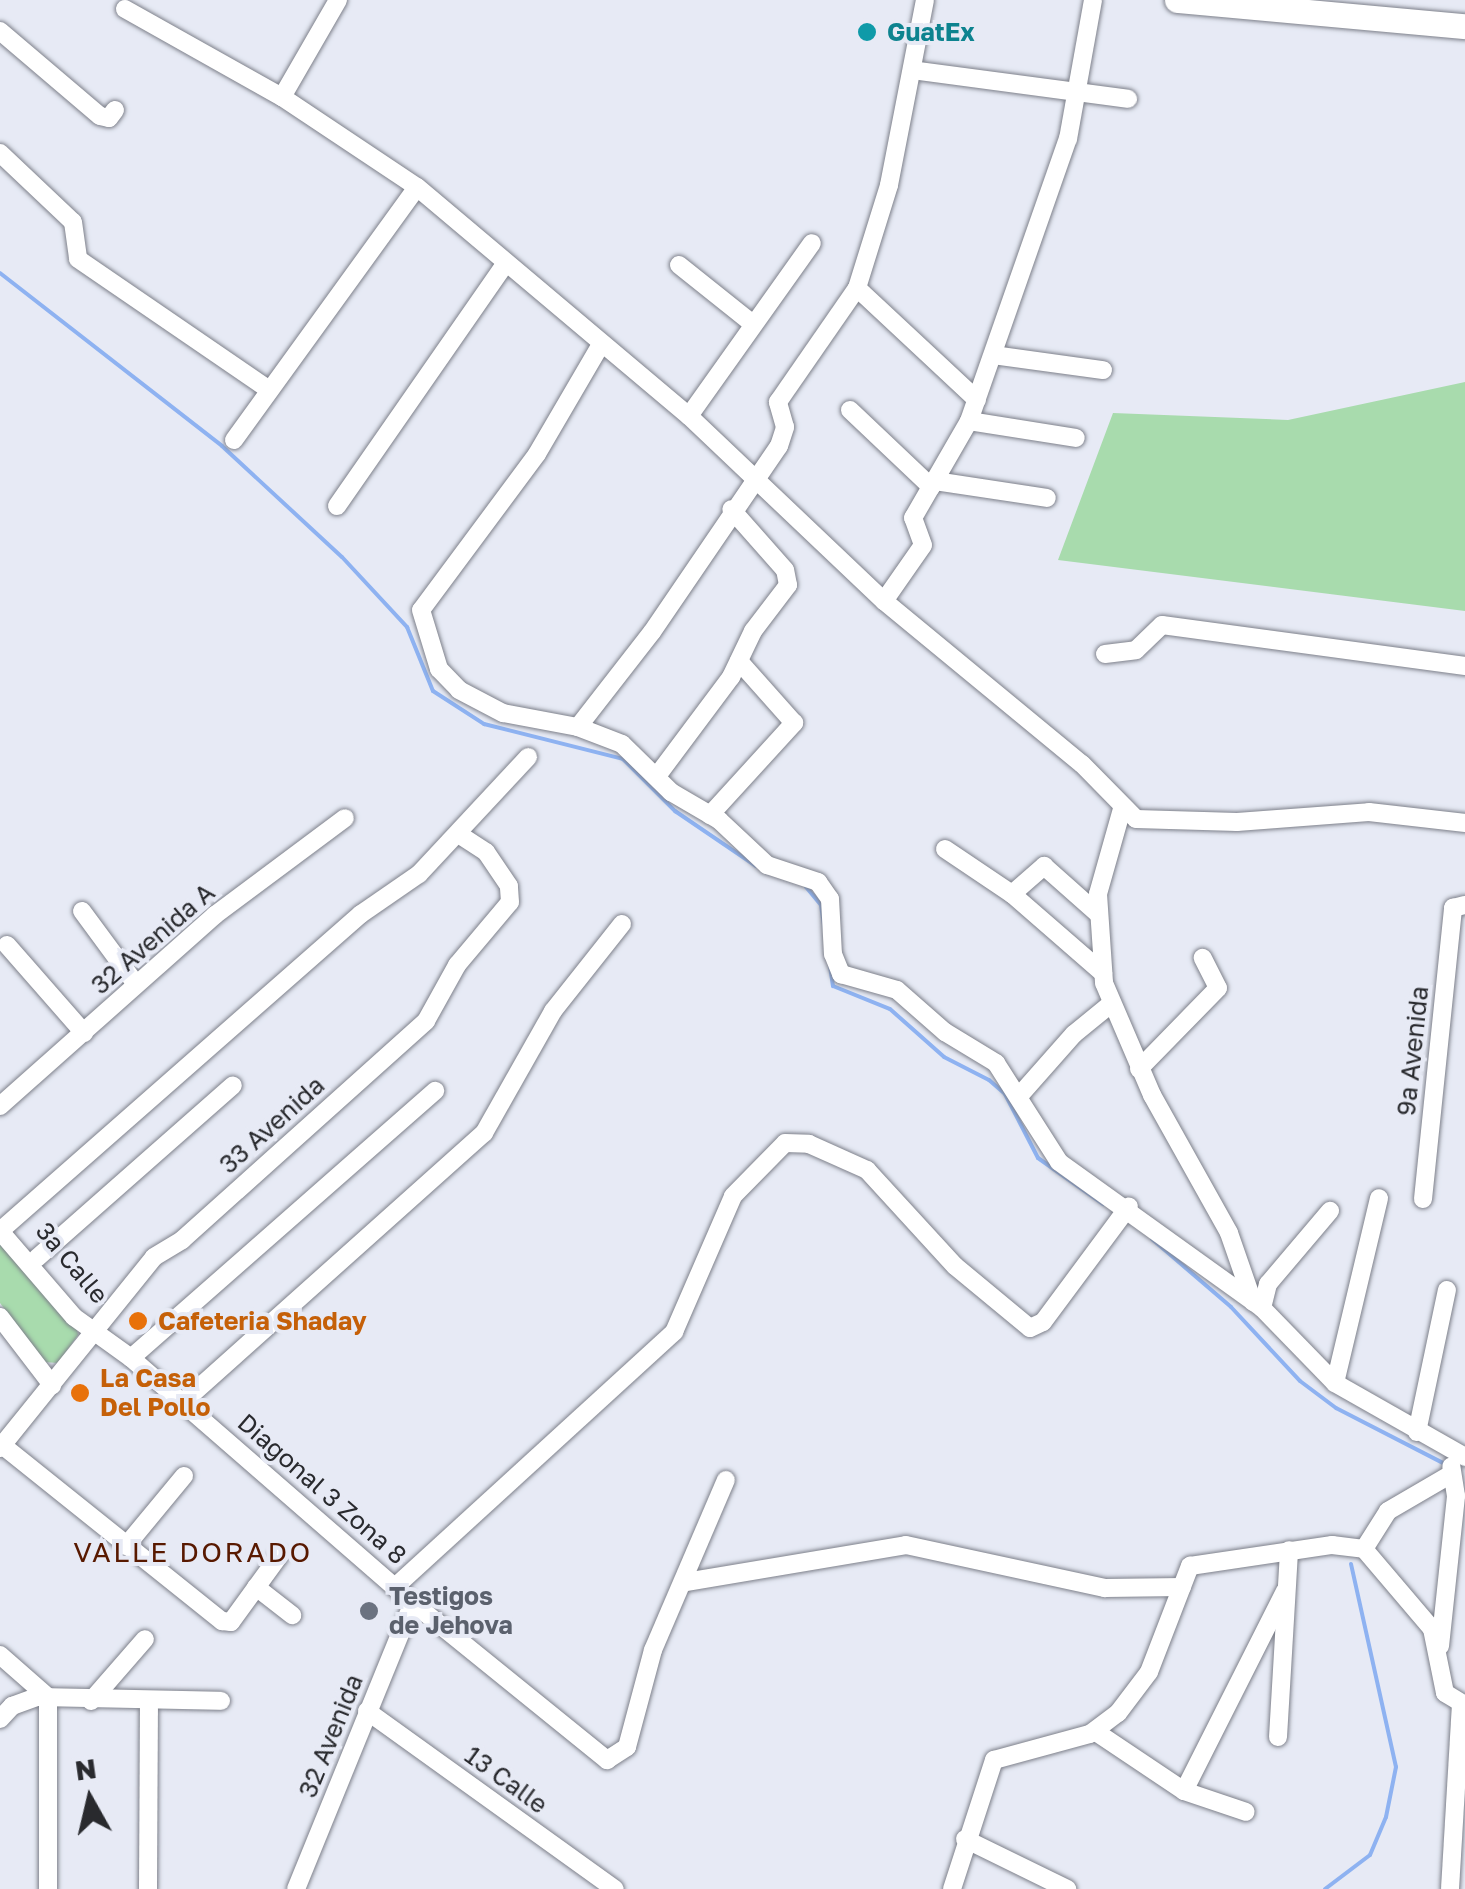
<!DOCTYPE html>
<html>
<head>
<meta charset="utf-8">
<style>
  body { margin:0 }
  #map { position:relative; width:1465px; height:1889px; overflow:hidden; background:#e7eaf5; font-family:"Golos Text",sans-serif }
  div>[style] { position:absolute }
  .green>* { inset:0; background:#a8dbad }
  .stream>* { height:4px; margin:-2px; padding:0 2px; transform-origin:2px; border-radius:2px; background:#8eb2f1 }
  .roads { filter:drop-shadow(0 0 2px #7d808a) drop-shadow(0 0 2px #7d808a) }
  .minor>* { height:18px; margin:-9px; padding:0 9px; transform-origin:9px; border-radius:9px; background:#fff }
  .highway>* { height:25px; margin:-12.5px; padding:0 12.5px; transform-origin:12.5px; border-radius:12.5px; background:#fff }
  .dots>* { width:28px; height:28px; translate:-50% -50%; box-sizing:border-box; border:5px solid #e7eaf5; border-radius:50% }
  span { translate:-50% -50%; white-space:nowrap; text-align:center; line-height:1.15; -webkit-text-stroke:8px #e7eaf5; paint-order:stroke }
  .culture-label { font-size:25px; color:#0d838f; font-weight:700 }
  .left { translate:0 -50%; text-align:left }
  .street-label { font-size:25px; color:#292a2e }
  .food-label { font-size:25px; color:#c56008; font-weight:700 }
  .worship-label { font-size:25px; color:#5b616d; font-weight:700 }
  .neighbourhood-label { font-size:28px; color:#581900; letter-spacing:2.5px }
  .north { position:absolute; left:40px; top:1749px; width:100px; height:100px; -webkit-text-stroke:8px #e7eaf5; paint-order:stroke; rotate:352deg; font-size:28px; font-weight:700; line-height:40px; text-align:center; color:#292a2e }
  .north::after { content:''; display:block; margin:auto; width:35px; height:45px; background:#292a2e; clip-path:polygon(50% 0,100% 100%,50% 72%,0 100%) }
</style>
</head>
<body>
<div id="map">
  <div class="green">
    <i style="clip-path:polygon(1465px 382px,1465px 611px,1058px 560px,1113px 413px,1288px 420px)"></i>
    <i style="clip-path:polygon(0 1235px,76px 1322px,78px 1335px,58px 1363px,44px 1362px,0 1303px)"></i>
  </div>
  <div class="stream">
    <i style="left:0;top:273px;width:281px;rotate:37.9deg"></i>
    <i style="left:222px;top:446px;width:163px;rotate:42.8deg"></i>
    <i style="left:342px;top:557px;width:96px;rotate:47.1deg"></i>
    <i style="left:407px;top:627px;width:69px;rotate:67.9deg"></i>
    <i style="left:433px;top:691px;width:61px;rotate:32.9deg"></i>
    <i style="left:484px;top:724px;width:143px;rotate:14.1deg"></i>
    <i style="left:623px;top:759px;width:74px;rotate:45deg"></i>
    <i style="left:675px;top:811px;width:98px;rotate:34.2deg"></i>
    <i style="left:806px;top:887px;width:23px;rotate:50deg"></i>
    <i style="left:821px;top:905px;width:82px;rotate:81.6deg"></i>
    <i style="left:833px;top:986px;width:61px;rotate:22deg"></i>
    <i style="left:890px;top:1009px;width:72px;rotate:41.6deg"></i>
    <i style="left:944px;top:1057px;width:51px;rotate:27.1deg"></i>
    <i style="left:989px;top:1080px;width:21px;rotate:41deg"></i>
    <i style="left:1005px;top:1094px;width:72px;rotate:62.7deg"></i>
    <i style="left:1038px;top:1158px;width:80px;rotate:35.3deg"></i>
    <i style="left:1152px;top:1239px;width:104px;rotate:40.7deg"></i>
    <i style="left:1231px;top:1307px;width:101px;rotate:47deg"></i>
    <i style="left:1300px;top:1381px;width:45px;rotate:36.9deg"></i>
    <i style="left:1336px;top:1408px;width:125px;rotate:27.2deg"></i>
    <i style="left:1325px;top:1889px;width:56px;rotate:-37.1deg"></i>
    <i style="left:1370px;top:1855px;width:41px;rotate:-67.2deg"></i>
    <i style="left:1386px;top:1817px;width:51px;rotate:-78.7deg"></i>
    <i style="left:1396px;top:1767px;width:208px;rotate:-102.5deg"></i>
  </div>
  <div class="roads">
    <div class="minor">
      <i style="left:125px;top:9px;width:180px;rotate:29.3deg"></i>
      <i style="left:282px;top:97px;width:162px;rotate:33.7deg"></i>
      <i style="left:417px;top:187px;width:356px;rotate:40.1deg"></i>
      <i style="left:689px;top:416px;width:269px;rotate:43.5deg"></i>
      <i style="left:884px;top:601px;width:256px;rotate:39.5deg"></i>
      <i style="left:1082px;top:764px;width:77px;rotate:45.5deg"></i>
      <i style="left:1136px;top:819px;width:101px;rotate:1.7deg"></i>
      <i style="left:1237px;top:822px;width:132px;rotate:-4.3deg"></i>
      <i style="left:1369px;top:812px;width:97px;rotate:6.5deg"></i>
      <i style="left:0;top:31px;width:131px;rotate:40.4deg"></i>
      <i style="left:100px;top:116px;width:9px;rotate:13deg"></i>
      <i style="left:109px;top:118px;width:10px;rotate:-53deg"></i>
      <i style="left:912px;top:70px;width:218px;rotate:7.6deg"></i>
      <i style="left:282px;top:97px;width:112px;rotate:-60deg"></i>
      <i style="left:0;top:153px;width:100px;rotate:43.4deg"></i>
      <i style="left:73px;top:222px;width:37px;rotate:82deg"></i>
      <i style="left:78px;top:259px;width:232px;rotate:34.4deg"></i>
      <i style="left:679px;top:265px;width:95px;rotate:38.6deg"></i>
      <i style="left:857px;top:288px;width:164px;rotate:43deg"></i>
      <i style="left:600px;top:346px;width:125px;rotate:120.3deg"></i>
      <i style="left:537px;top:454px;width:194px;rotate:126.6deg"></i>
      <i style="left:421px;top:610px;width:62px;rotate:73deg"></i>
      <i style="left:439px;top:669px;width:29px;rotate:46deg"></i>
      <i style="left:459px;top:690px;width:50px;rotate:27.6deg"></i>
      <i style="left:503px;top:713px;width:76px;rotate:10.6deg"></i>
      <i style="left:578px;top:727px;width:47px;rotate:21.1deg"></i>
      <i style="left:622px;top:744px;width:69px;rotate:44.4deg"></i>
      <i style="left:671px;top:792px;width:56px;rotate:30.3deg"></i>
      <i style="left:719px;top:820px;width:66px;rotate:43.2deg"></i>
      <i style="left:767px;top:865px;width:54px;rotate:18.4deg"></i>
      <i style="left:818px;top:882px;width:21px;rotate:55deg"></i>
      <i style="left:830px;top:899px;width:55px;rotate:86.9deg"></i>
      <i style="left:833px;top:954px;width:22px;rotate:68deg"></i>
      <i style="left:841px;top:974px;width:58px;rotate:15.9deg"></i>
      <i style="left:897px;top:990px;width:64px;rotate:41.2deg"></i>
      <i style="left:945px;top:1032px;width:60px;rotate:31.3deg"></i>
      <i style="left:996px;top:1063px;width:117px;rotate:57.5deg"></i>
      <i style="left:1059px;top:1162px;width:250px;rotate:35.7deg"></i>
      <i style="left:1262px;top:1308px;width:105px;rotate:45.8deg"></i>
      <i style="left:1335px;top:1383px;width:150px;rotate:29.6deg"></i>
      <i style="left:993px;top:355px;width:111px;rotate:7.8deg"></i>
      <i style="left:850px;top:410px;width:112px;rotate:43.5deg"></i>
      <i style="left:689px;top:416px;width:212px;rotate:-54.6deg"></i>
      <i style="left:969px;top:421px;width:108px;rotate:9deg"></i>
      <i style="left:234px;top:440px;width:312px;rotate:-54.1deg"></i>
      <i style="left:935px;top:481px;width:113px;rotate:8.6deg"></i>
      <i style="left:337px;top:506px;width:296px;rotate:-55.2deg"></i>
      <i style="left:884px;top:601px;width:68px;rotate:-55.1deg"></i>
      <i style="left:923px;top:545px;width:29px;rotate:-110deg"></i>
      <i style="left:913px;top:518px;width:112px;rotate:-60deg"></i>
      <i style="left:969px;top:421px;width:299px;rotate:-70.7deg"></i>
      <i style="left:1068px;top:139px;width:141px;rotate:-79.8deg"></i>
      <i style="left:1105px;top:654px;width:31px;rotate:-7deg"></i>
      <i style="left:1136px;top:650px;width:36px;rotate:-44deg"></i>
      <i style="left:1162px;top:625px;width:306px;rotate:7.7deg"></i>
      <i style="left:578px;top:727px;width:120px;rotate:-52.1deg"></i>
      <i style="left:652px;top:632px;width:225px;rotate:-55.7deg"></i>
      <i style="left:779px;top:446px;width:20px;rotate:-72deg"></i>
      <i style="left:785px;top:427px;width:26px;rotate:-106deg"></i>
      <i style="left:778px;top:402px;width:139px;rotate:-55.3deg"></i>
      <i style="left:857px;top:288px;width:108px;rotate:-72.7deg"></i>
      <i style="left:889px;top:185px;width:188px;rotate:-79deg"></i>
      <i style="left:657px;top:776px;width:124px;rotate:-53.2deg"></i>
      <i style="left:731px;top:677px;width:51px;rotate:-64.4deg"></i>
      <i style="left:753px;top:631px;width:58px;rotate:-52.7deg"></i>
      <i style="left:788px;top:585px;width:15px;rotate:-101deg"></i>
      <i style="left:785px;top:570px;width:81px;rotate:-131.5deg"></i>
      <i style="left:1122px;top:809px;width:88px;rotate:105.8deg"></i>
      <i style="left:1098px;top:894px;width:89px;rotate:86.1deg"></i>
      <i style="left:1104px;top:983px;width:122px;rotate:66.8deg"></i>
      <i style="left:1152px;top:1095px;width:158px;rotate:60.8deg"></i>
      <i style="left:1229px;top:1233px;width:73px;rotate:70.8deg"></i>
      <i style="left:710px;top:815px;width:125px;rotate:-47.6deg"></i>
      <i style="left:794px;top:723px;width:83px;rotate:-131.6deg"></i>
      <i style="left:945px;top:849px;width:81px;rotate:33.9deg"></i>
      <i style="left:1012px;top:894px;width:121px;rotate:41deg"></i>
      <i style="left:1012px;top:894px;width:43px;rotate:-41.2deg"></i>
      <i style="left:1044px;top:866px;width:71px;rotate:41.6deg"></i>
      <i style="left:82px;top:911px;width:89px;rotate:53.6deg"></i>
      <i style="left:7px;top:945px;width:117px;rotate:48.8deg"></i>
      <i style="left:1139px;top:1069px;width:113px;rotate:-45.7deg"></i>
      <i style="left:1218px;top:988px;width:34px;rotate:-117deg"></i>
      <i style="left:1020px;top:1095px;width:81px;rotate:-48.5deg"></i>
      <i style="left:1074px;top:1034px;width:49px;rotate:-39.2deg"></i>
      <i style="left:0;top:1106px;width:288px;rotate:-41.6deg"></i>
      <i style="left:215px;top:915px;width:162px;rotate:-36.7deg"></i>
      <i style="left:1423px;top:1199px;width:293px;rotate:-84.1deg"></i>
      <i style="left:1453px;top:908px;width:12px;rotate:-14deg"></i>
      <i style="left:0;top:1231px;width:113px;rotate:49.3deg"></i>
      <i style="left:74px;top:1317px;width:70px;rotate:35.7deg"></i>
      <i style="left:131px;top:1358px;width:374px;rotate:41deg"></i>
      <i style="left:413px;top:1603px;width:250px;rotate:39deg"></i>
      <i style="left:607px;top:1760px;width:24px;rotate:-33deg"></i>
      <i style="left:627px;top:1747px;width:100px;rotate:-75deg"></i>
      <i style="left:653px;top:1650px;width:185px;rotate:-66.8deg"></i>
      <i style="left:0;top:1231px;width:480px;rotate:-41.3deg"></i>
      <i style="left:361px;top:914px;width:70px;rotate:-34.6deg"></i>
      <i style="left:419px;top:874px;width:160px;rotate:-47deg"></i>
      <i style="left:37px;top:1258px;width:261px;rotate:-41.4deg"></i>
      <i style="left:1262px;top:1308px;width:25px;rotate:-76deg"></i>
      <i style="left:1268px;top:1284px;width:96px;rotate:-49.7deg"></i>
      <i style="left:0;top:1317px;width:86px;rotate:52.6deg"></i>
      <i style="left:131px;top:1358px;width:405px;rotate:-41.3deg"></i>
      <i style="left:1335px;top:1383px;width:190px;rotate:-76.6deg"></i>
      <i style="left:183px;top:1402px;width:404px;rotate:-41.8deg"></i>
      <i style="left:484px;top:1133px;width:140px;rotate:-60.5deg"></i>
      <i style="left:553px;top:1011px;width:111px;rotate:-51.6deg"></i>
      <i style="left:1417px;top:1432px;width:145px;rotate:-78.1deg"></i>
      <i style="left:2px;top:1445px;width:282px;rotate:38.7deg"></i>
      <i style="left:222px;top:1621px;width:9px;rotate:6deg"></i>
      <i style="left:231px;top:1622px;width:82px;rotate:-54deg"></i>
      <i style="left:0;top:1448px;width:245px;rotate:-51.1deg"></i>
      <i style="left:154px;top:1257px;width:33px;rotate:-31deg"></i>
      <i style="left:182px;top:1240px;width:328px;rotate:-41.9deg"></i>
      <i style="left:426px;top:1021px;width:64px;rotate:-61deg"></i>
      <i style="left:457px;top:965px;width:82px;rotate:-49.9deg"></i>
      <i style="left:510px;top:902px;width:16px;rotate:-94deg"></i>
      <i style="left:509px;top:886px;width:41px;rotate:-124.1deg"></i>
      <i style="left:486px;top:852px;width:33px;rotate:-147deg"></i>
      <i style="left:126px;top:1546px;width:91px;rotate:-50.4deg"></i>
      <i style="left:1364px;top:1549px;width:105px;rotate:49.6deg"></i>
      <i style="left:1432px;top:1629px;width:65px;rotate:78.5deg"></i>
      <i style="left:1445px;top:1693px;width:23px;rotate:31deg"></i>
      <i style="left:686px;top:1582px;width:223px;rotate:-9.5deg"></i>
      <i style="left:906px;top:1545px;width:204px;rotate:12.2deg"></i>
      <i style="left:1105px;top:1588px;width:77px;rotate:-0.7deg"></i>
      <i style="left:396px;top:1586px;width:377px;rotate:-42.4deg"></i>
      <i style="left:674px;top:1332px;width:148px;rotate:-66.5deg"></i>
      <i style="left:733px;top:1196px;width:74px;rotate:-45.5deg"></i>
      <i style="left:785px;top:1143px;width:24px;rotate:2deg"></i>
      <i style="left:809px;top:1144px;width:64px;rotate:24.1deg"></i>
      <i style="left:867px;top:1170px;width:130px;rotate:47.5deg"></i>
      <i style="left:955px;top:1266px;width:97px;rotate:39.6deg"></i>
      <i style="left:1030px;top:1328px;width:14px;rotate:-25deg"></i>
      <i style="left:1043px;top:1322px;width:144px;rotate:-53.4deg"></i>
      <i style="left:256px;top:1587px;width:46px;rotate:37.9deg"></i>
      <i style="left:1440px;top:1646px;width:151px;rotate:-83.9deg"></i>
      <i style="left:1456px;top:1496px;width:30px;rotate:-99deg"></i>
      <i style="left:0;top:1655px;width:64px;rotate:41.2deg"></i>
      <i style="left:48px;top:1697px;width:192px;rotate:90deg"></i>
      <i style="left:91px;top:1701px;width:82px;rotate:-48.9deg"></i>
      <i style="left:367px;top:1711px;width:305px;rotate:35.7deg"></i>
      <i style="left:0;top:1719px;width:18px;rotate:-47deg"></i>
      <i style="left:12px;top:1706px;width:27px;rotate:-20deg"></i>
      <i style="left:37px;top:1697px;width:184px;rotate:1.2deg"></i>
      <i style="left:1096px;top:1732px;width:106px;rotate:33.8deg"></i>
      <i style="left:1184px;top:1791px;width:65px;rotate:18.7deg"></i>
      <i style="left:1278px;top:1737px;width:187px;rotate:-86.6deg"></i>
      <i style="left:1184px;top:1791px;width:224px;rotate:-63.2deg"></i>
      <i style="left:965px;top:1839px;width:114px;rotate:26.1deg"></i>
      <i style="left:148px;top:1889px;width:188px;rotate:-89.7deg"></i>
      <i style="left:296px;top:1889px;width:309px;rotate:-67.8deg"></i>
      <i style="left:952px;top:1889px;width:136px;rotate:-72deg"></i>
      <i style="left:994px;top:1760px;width:99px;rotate:-15.2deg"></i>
      <i style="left:1090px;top:1734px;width:35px;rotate:-37deg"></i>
      <i style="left:1118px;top:1713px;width:51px;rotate:-52.9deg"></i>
      <i style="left:1149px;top:1672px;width:114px;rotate:-68.9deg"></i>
      <i style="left:1190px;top:1566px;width:144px;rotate:-8.4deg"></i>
      <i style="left:1332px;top:1545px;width:32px;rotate:7deg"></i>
      <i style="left:1364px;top:1549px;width:45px;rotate:-57.7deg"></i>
      <i style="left:1388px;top:1511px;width:69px;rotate:-30.3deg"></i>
      <i style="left:1450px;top:1889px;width:185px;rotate:-86.6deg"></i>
    </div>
    <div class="highway">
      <i style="left:1177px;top:0;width:289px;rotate:5.2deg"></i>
    </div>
  </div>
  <div class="dots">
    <i style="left:867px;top:32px;background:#0f9aa8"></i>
    <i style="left:138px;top:1321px;background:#e8710a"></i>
    <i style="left:80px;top:1393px;background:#e8710a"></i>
    <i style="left:369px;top:1611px;background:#6b7280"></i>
  </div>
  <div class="culture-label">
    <span class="left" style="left:887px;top:32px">GuatEx</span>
  </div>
  <div class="street-label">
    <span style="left:153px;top:939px;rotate:-41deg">32 Avenida A</span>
    <span style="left:1413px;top:1051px;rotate:-84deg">9a Avenida</span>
    <span style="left:272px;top:1125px;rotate:-42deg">33 Avenida</span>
    <span style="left:72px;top:1263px;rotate:50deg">3a Calle</span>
    <span style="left:322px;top:1489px;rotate:41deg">Diagonal 3 Zona 8</span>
    <span style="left:331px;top:1736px;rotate:-68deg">32 Avenida</span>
    <span style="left:506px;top:1780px;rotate:36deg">13 Calle</span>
  </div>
  <div class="food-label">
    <span class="left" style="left:158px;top:1321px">Cafeteria Shaday</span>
    <span class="left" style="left:100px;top:1393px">La Casa<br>Del Pollo</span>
  </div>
  <div class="worship-label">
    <span class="left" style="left:389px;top:1611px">Testigos<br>de Jehova</span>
  </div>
  <div class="neighbourhood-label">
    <span style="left:193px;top:1552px">VALLE DORADO</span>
  </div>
  <div class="north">N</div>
</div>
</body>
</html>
